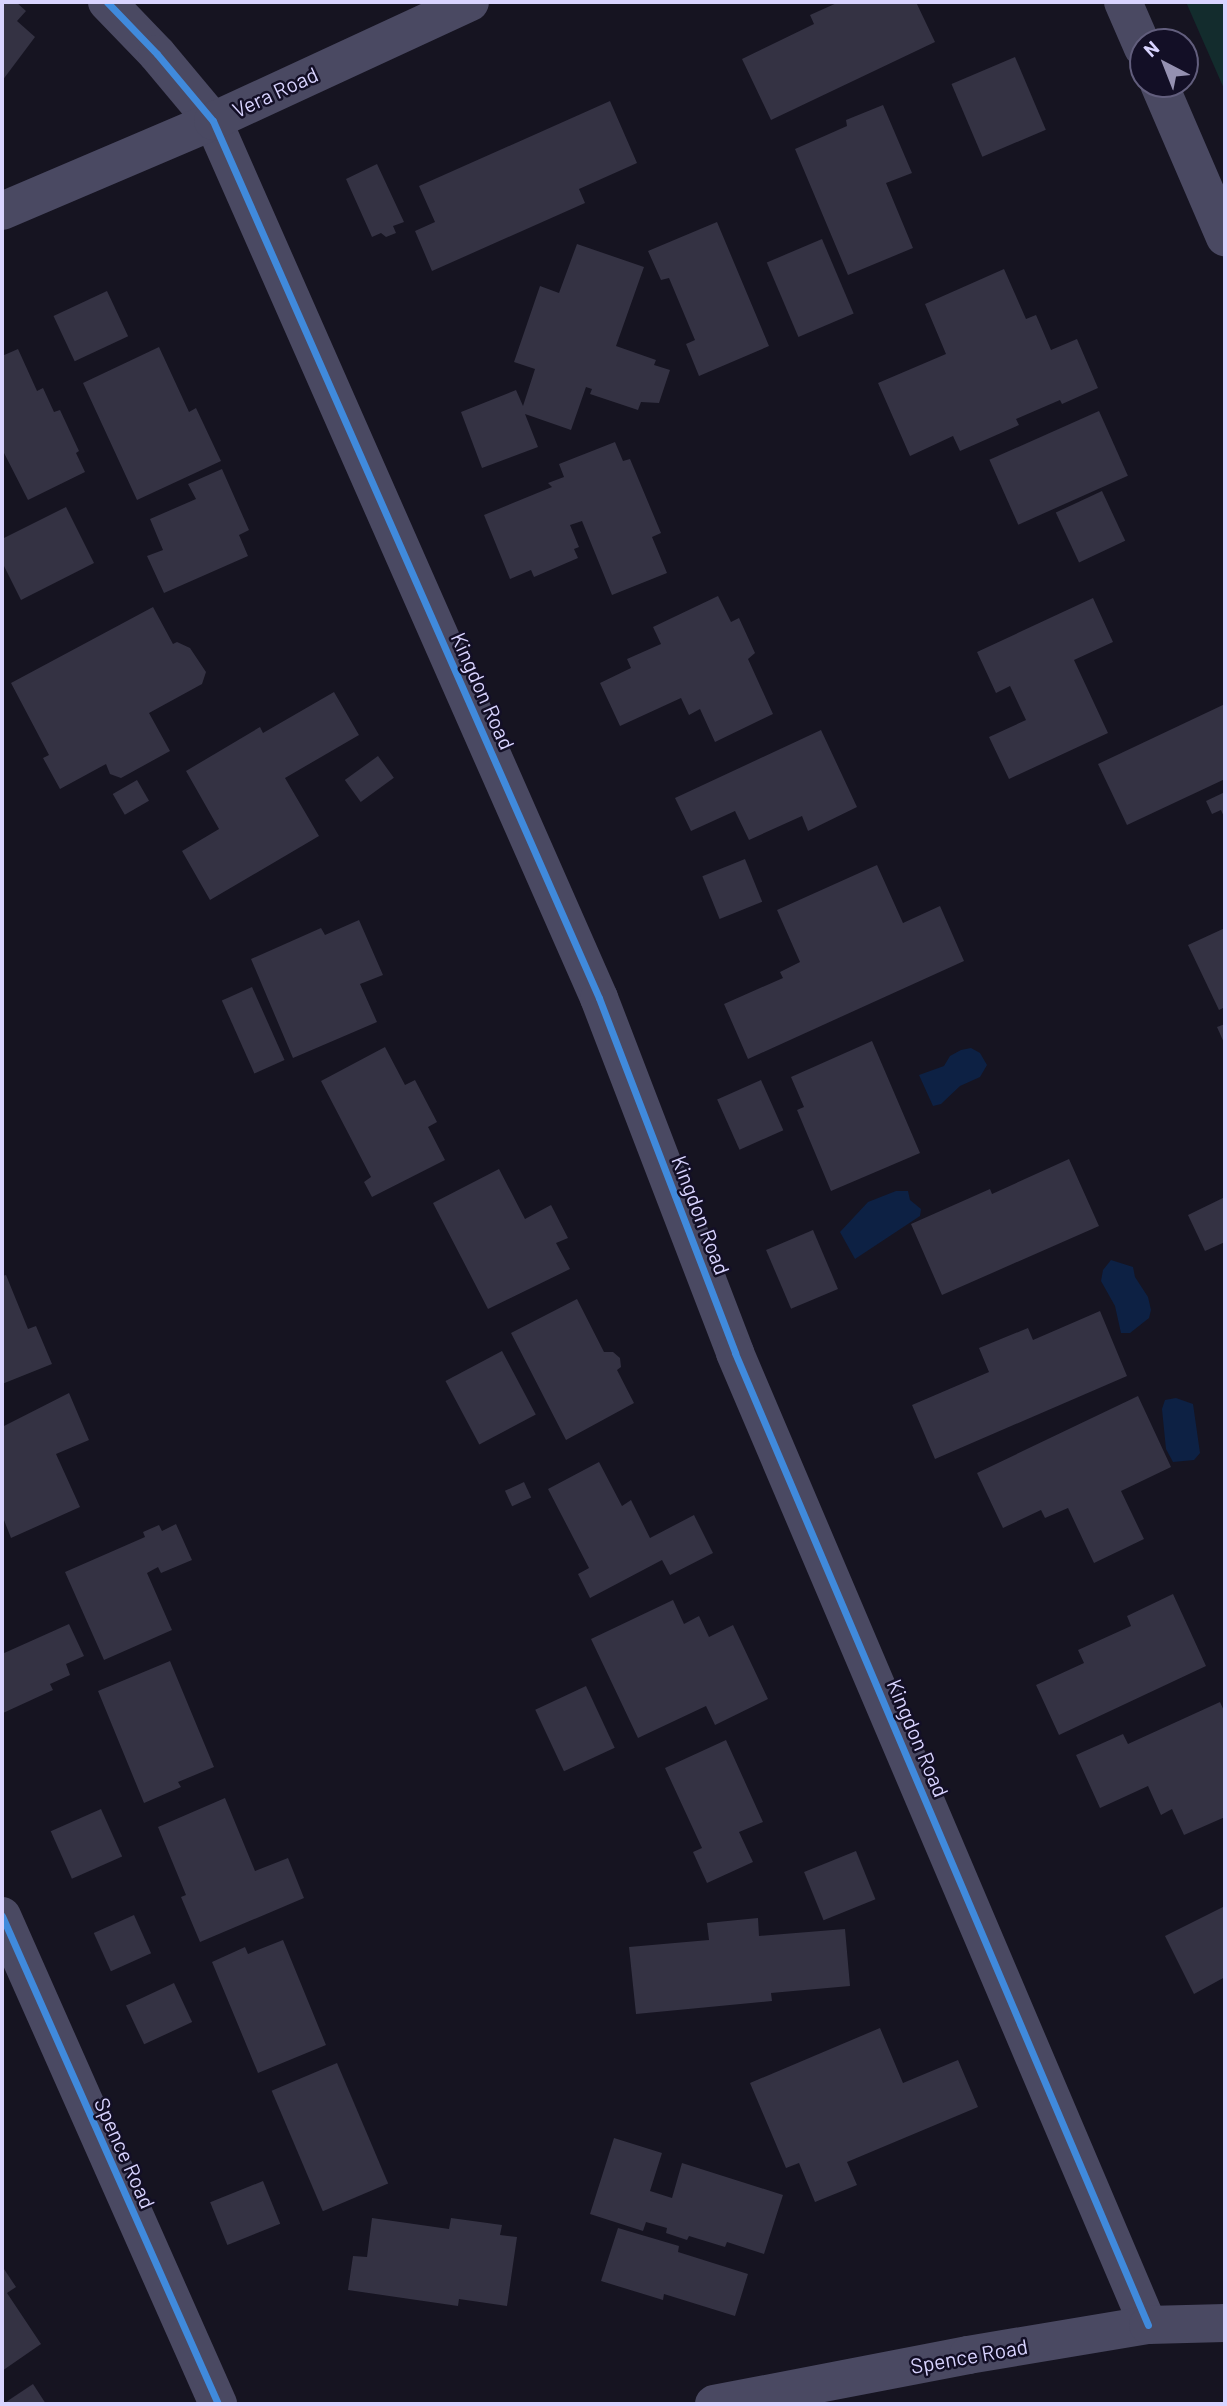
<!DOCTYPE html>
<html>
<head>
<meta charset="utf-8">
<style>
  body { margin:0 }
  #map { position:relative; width:1227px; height:2406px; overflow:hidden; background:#161421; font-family:Barlow,sans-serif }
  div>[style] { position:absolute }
  .green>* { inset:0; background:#132c2d }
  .water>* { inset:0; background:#0d2144 }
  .building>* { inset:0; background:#343243; transform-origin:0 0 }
  .minor>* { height:38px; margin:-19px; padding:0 19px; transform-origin:19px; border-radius:19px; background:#4a4962 }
  .cycleway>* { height:7px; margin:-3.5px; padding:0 3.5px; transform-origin:3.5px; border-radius:3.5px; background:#408adc }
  span { translate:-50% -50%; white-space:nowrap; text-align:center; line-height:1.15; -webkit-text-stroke:5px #130f26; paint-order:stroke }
  .street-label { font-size:21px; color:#d9d4ff }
  .frame { position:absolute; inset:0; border:4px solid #d9d4ff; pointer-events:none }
  .north { position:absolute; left:1129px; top:28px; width:70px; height:70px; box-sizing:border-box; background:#130f26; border:2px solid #625e7d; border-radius:50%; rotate:318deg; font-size:19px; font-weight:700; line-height:28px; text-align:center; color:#d9d4ff }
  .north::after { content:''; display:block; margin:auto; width:24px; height:32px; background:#9591b1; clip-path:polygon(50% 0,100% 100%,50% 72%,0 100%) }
</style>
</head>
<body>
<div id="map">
  <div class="green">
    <i style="clip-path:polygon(1186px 2px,1225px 2px,1225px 91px)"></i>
  </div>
  <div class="water">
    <i style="clip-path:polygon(971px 1048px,980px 1053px,987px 1065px,980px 1077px,960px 1086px,941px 1104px,933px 1106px,919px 1075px,944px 1066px,950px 1056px,961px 1050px)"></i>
    <i style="clip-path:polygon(896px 1191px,908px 1191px,910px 1200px,921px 1209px,920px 1216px,855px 1259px,840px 1232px,868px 1202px)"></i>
    <i style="clip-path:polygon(1111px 1260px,1133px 1267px,1135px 1277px,1148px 1297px,1151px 1310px,1149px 1318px,1130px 1333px,1121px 1333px,1115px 1306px,1101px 1281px,1103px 1270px)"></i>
    <i style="clip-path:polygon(1176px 1398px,1193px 1404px,1200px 1453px,1194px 1460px,1173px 1462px,1166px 1449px,1162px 1409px,1165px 1400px)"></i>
  </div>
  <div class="building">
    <i style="clip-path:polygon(2px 2px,16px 2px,26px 11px,17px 21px,35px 37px,2px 81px)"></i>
    <i style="clip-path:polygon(839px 2px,916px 2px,935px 42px,771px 120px,742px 59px,814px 24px,810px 15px)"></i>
    <i style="left:1015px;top:57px;width:79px;height:69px;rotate:67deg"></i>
    <i style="clip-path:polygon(610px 101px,637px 163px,579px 189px,585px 203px,432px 271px,415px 231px,435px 222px,419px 186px)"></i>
    <i style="clip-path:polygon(883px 105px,912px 173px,886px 183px,913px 248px,848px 275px,795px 149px,847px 126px,846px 120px)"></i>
    <i style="clip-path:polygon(377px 164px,404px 222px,393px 226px,396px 233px,386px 237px,381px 233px,372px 237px,346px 179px)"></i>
    <i style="clip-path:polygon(717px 222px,769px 346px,699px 376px,686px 344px,695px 340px,669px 278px,661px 280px,648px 251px)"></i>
    <i style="left:822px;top:239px;width:81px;height:60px;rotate:67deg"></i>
    <i style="clip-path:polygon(577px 244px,644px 267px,616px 346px,656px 360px,654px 365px,670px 370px,659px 403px,641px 402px,638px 410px,590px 394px,592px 389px,586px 387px,571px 430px,525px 414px,538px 447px,482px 468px,461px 412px,516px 390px,523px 406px,535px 369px,514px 362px,540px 286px,559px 293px)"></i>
    <i style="clip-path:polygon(1004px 269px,1026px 319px,1036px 315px,1051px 350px,1077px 339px,1098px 388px,1062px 404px,1060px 400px,1016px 419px,1019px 425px,960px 451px,953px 436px,910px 456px,878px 383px,946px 354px,925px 304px)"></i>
    <i style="left:107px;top:291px;width:50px;height:59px;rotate:65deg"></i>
    <i style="clip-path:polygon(159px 347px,189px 412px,196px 408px,221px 461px,137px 500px,83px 383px)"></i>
    <i style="clip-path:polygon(18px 349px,37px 391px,43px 388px,54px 412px,60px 410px,79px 451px,76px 453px,85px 472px,28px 500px,2px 449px,2px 356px)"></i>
    <i style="left:1099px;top:411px;width:71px;height:120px;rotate:66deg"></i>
    <i style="clip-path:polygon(615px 442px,623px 461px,630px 459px,661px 533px,652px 537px,667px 573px,612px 595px,582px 521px,570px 525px,579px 547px,574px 549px,578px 558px,534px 577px,531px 570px,510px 579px,484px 515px,552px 487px,548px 483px,564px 477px,559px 464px)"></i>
    <i style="clip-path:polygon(222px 469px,249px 530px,239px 535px,248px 556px,164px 593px,147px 556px,163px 550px,150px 519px,196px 499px,188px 484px)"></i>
    <i style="left:1102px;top:491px;width:55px;height:51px;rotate:65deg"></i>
    <i style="clip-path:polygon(66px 507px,94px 563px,21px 600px,2px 562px,2px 539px)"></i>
    <i style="clip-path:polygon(718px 596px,731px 622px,739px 618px,755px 653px,748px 659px,773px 714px,715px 742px,700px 709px,689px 715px,681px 698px,620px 726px,600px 683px,631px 668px,627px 659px,661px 644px,653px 627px)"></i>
    <i style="clip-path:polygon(1093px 598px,1113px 642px,1074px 660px,1108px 733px,1009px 779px,989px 737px,1026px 720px,1010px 686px,996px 693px,977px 652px)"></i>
    <i style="clip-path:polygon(153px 607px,173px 644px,177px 642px,190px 648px,206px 672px,202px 684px,149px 713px,170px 751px,121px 778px,110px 774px,106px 764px,60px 789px,43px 758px,49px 755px,11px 683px)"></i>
    <i style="clip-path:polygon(334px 692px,359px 735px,285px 778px,319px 836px,210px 900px,182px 851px,219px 829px,186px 771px,260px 727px,263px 733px)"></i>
    <i style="clip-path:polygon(1225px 704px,1225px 779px,1127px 825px,1098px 764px)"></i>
    <i style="clip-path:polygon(821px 730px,857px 807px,808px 831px,802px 816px,749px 840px,735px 811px,691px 831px,675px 798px)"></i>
    <i style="left:378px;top:756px;width:27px;height:41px;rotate:54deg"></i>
    <i style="left:137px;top:780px;width:24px;height:28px;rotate:60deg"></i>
    <i style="clip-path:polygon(1225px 792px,1225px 819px,1221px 810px,1212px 814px,1206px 801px)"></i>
    <i style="left:745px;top:859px;width:46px;height:46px;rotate:68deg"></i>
    <i style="clip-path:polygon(877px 865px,903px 923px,940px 906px,964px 961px,748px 1059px,724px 1004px,783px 978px,780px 972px,800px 962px,777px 910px)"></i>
    <i style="clip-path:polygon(359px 920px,383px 975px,360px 984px,377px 1022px,293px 1058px,251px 959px,321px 928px,325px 935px)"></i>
    <i style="clip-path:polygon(1225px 928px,1225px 1007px,1219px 1010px,1188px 945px)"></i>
    <i style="left:252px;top:987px;width:80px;height:33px;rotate:66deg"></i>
    <i style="clip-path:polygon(1225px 1024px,1225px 1045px,1217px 1027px)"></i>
    <i style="clip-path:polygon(872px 1041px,920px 1153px,831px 1191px,797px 1110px,804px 1107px,791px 1077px)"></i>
    <i style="clip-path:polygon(385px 1047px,405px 1085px,415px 1080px,437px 1122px,428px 1127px,445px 1160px,372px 1197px,364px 1182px,371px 1177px,321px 1081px)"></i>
    <i style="left:761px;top:1080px;width:55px;height:48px;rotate:66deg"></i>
    <i style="clip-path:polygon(1069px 1159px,1099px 1226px,942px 1295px,911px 1224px,990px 1189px,992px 1194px)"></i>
    <i style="clip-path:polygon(499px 1169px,525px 1219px,551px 1205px,568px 1238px,556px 1243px,570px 1269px,488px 1309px,433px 1203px)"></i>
    <i style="clip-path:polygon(1225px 1197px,1225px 1242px,1205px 1251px,1188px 1215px)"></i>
    <i style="left:813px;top:1230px;width:64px;height:51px;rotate:67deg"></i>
    <i style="clip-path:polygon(6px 1275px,28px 1329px,36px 1326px,52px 1364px,2px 1384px,2px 1276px)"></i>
    <i style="clip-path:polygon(577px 1299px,604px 1352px,613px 1352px,620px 1358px,621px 1367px,617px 1370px,634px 1403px,566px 1440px,511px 1333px)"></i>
    <i style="clip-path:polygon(1100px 1311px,1127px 1376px,935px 1459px,912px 1405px,989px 1372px,979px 1348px,1028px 1328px,1033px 1340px)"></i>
    <i style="left:502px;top:1351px;width:72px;height:64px;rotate:62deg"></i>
    <i style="clip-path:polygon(69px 1393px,89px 1440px,56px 1454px,80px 1507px,11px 1538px,2px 1515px,2px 1427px)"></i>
    <i style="clip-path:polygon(1138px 1396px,1171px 1467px,1121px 1491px,1144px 1539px,1094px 1563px,1068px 1508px,1045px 1518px,1041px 1510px,1003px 1528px,977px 1473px)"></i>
    <i style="clip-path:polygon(599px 1462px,622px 1506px,631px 1500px,650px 1538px,694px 1515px,713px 1553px,670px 1575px,662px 1560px,590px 1598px,578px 1574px,589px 1568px,548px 1489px)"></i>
    <i style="left:524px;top:1482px;width:17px;height:21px;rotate:65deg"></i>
    <i style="clip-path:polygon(176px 1524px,192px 1560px,161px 1573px,158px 1567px,147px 1573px,172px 1630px,104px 1660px,65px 1572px,145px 1537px,143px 1532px,159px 1525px,162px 1531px)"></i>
    <i style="clip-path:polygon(1173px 1594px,1206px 1666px,1059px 1735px,1036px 1685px,1084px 1663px,1078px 1650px,1131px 1626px,1127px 1616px)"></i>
    <i style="clip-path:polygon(673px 1600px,684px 1624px,699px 1616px,709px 1637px,733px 1625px,768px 1699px,715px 1725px,706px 1706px,638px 1738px,591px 1639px)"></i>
    <i style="clip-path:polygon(69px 1624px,84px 1656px,66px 1664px,70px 1675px,50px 1684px,53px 1690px,3px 1713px,2px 1654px)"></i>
    <i style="clip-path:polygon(170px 1661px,214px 1767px,178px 1782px,181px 1787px,144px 1803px,98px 1691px)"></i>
    <i style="left:586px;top:1686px;width:68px;height:56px;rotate:65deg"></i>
    <i style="clip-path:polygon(1220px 1702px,1225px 1713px,1225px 1817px,1184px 1835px,1172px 1809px,1161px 1815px,1148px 1786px,1100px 1808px,1076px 1755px,1123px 1734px,1128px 1744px)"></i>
    <i style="clip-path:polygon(726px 1740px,763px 1822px,739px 1832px,753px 1862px,707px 1883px,693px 1852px,702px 1848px,665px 1768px)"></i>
    <i style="clip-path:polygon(225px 1798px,255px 1871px,288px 1858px,304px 1898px,200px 1942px,181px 1897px,186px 1895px,158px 1827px)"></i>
    <i style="left:101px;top:1809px;width:52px;height:55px;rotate:66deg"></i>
    <i style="left:856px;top:1851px;width:52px;height:56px;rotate:68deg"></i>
    <i style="clip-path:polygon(1225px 1906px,1225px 1977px,1194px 1994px,1165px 1936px)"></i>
    <i style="left:134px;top:1915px;width:42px;height:44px;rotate:66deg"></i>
    <i style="clip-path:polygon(758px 1918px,759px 1936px,845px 1929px,850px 1986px,771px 1993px,772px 2001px,636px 2014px,629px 1947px,709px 1940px,707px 1923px)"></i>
    <i style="clip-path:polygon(283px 1940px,326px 2045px,258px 2073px,212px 1962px,245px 1947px,248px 1954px)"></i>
    <i style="left:174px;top:1983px;width:43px;height:53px;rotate:65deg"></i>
    <i style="clip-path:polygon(880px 2028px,903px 2083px,958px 2060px,978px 2107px,847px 2162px,857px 2185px,815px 2202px,799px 2163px,786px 2168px,750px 2083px)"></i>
    <i style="left:337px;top:2063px;width:131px;height:71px;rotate:67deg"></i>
    <i style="clip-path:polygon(614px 2138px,662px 2153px,650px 2191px,672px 2198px,682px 2163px,783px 2195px,764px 2254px,727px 2242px,725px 2247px,689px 2236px,687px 2240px,666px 2233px,667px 2228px,646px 2222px,643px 2231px,590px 2214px)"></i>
    <i style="left:263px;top:2181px;width:46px;height:57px;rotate:68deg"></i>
    <i style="clip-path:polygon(372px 2218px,449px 2229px,451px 2218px,502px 2225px,500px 2235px,517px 2237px,507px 2306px,459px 2299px,458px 2306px,348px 2290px,353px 2256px,367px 2257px)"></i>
    <i style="clip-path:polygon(618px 2228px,679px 2246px,678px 2252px,748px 2274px,735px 2316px,664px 2294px,663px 2300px,601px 2281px)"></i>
    <i style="clip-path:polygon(2px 2266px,16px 2287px,7px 2293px,41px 2344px,2px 2371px)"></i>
    <i style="clip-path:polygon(33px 2384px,46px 2404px,3px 2404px)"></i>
  </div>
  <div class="minor">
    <i style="left:107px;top:2px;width:72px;rotate:46.1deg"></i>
    <i style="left:157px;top:54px;width:87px;rotate:50.1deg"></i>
    <i style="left:213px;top:121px;width:958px;rotate:66.24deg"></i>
    <i style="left:599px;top:998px;width:380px;rotate:69deg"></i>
    <i style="left:735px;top:1353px;width:1056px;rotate:66.98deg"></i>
    <i style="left:1123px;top:2px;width:50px;rotate:66.5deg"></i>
    <i style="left:1159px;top:84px;width:167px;rotate:66.7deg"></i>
    <i style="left:2px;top:211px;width:229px;rotate:-23.1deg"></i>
    <i style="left:213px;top:121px;width:283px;rotate:-24.8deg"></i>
    <i style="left:2px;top:1916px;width:534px;rotate:66.12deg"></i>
    <i style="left:714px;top:2404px;width:259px;rotate:-10.9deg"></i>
    <i style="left:968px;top:2355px;width:182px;rotate:-9.5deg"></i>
    <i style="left:1148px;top:2325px;width:77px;rotate:-1.5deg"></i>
  </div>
  <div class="cycleway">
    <i style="left:107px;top:2px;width:72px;rotate:46.1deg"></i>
    <i style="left:157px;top:54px;width:87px;rotate:50.1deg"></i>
    <i style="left:213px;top:121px;width:958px;rotate:66.24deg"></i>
    <i style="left:599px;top:998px;width:380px;rotate:69deg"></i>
    <i style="left:735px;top:1353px;width:1056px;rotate:66.98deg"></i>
    <i style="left:2px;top:1916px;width:534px;rotate:66.12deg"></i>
  </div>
  <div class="street-label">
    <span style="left:275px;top:92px;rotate:-25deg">Vera Road</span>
    <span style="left:483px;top:691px;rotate:66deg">Kingdon Road</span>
    <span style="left:701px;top:1215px;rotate:69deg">Kingdon Road</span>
    <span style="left:918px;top:1738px;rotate:67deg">Kingdon Road</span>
    <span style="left:125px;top:2153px;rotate:66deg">Spence Road</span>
    <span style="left:969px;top:2356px;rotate:-10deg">Spence Road</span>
  </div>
  <div class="frame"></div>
  <div class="north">N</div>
</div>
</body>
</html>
